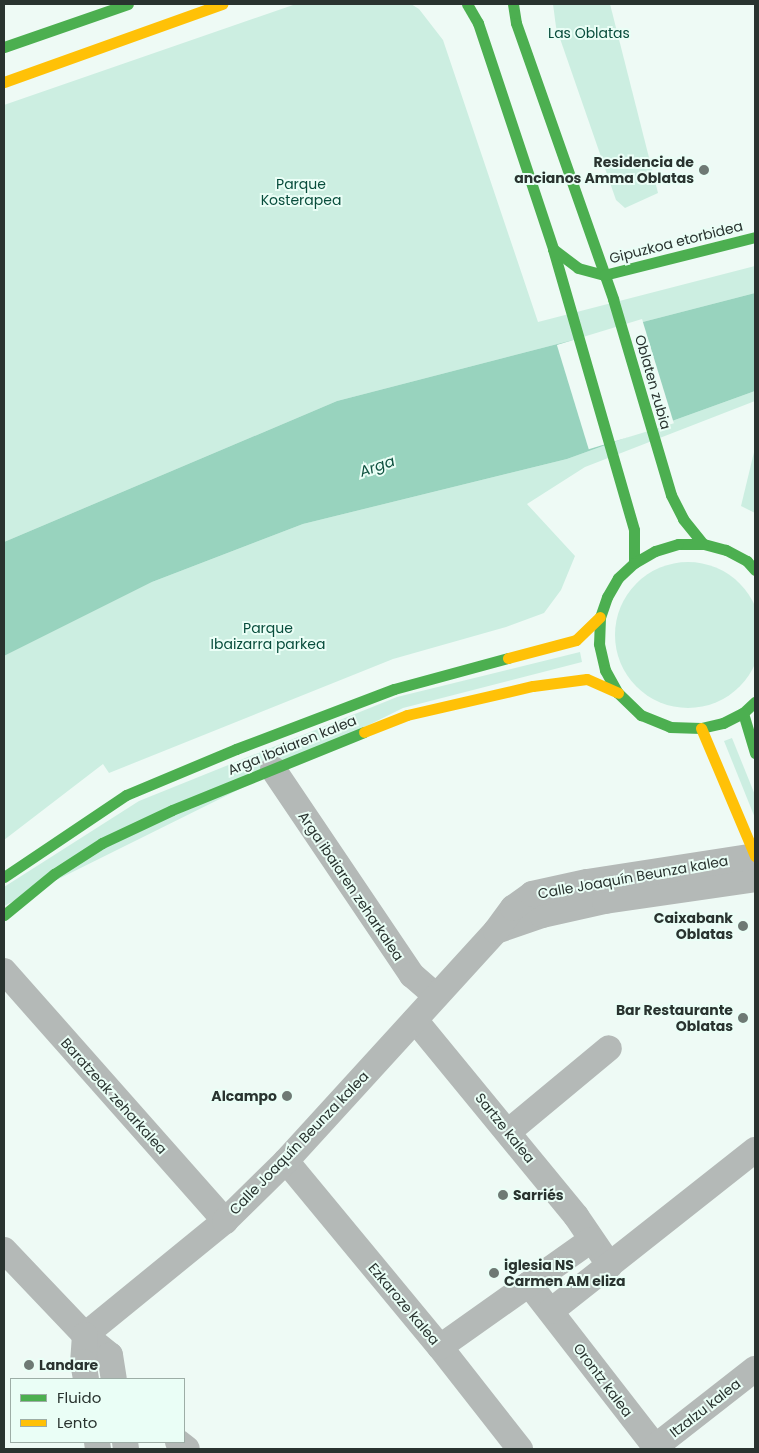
<!DOCTYPE html>
<html>
<head>
<meta charset="utf-8">
<style>
  body { margin:0 }
  #map { position:relative; width:759px; height:1453px; overflow:hidden; background:#eefaf5; font-family:Poppins,sans-serif }
  div>[style] { position:absolute }
  .green>* { inset:0; background:#cceee1 }
  .round { border-radius:50% }
  .water>* { inset:0; background:#98d3be }
  .pier>* { inset:0; background:#eefaf5; transform-origin:0 0 }
  .street>* { height:26px; margin:-13px; padding:0 13px; transform-origin:13px; border-radius:13px; background:#b4b9b7 }
  .fast>* { height:11px; margin:-5.5px; padding:0 5.5px; transform-origin:5.5px; border-radius:5.5px; background:#4caf50 }
  .slow>* { height:11px; margin:-5.5px; padding:0 5.5px; transform-origin:5.5px; border-radius:5.5px; background:#ffc107 }
  .dots>* { width:14px; height:14px; translate:-50% -50%; box-sizing:border-box; border:2px solid #eafef6; border-radius:50% }
  span { translate:-50% -50%; white-space:nowrap; text-align:center; line-height:1.15; -webkit-text-stroke:4px #eafef6; paint-order:stroke }
  .park-label { font-size:14px; color:#084d3c }
  .poi-label { font-size:14px; color:#29332f; font-weight:700 }
  .right { translate:-100% -50%; text-align:right }
  .left { translate:0 -50%; text-align:left }
  .street-label { font-size:14px; color:#29332f }
  .water-label { font-size:15px; color:#105240; font-style:italic }
  .frame { position:absolute; inset:0; border:5px solid #29332f; pointer-events:none }
  .legend { position:absolute; left:10px; top:1378px; width:175px; height:65px; box-sizing:border-box; background:#eafef6; border:1px solid #9dada6; margin:0; padding:6px 9px; list-style:none; font-size:15px; color:#29332f }
  .legend li { display:flex; align-items:center; gap:10px; height:25px }
  .legend b { width:25px; border:1px solid #9dada6 }
</style>
</head>
<body>
<div id="map">
  <div class="green">
    <i style="clip-path:polygon(296px 4px,411px 4px,419px 9px,443px 40px,538px 322px,755px 266px,755px 293px,337px 401px,4px 542px,4px 105px)"></i>
    <i style="clip-path:polygon(553px 4px,610px 4px,658px 193px,625px 208px,616px 200px,556px 27px)"></i>
    <i style="clip-path:polygon(755px 391px,755px 401px,585px 467px,527px 504px,575px 556px,561px 590px,544px 613px,506px 627px,393px 659px,109px 773px,103px 764px,4px 840px,4px 656px,152px 582px,303px 524px,567px 459px)"></i>
    <i style="clip-path:polygon(755px 448px,755px 513px,741px 506px)"></i>
    <i class="round" style="left:615px;top:562px;width:146px;height:146px"></i>
    <i style="clip-path:polygon(580px 652px,582px 662px,403px 708px,4px 906px,4px 887px,139px 801px,397px 697px)"></i>
    <i style="clip-path:polygon(732px 738px,755px 795px,755px 818px,724px 741px)"></i>
  </div>
  <div class="water">
    <i style="clip-path:polygon(755px 293px,755px 391px,567px 459px,303px 524px,152px 582px,4px 656px,4px 542px,337px 401px)"></i>
  </div>
  <div class="pier">
    <i style="left:642px;top:319px;width:109px;height:89px;rotate:73deg"></i>
  </div>
  <div class="street">
    <i style="left:273px;top:769px;width:249px;rotate:56deg"></i>
    <i style="left:412px;top:975px;width:32px;rotate:41deg"></i>
    <i style="left:496px;top:931px;width:49px;rotate:-19.2deg"></i>
    <i style="left:542px;top:915px;width:65px;rotate:-12.5deg"></i>
    <i style="left:605px;top:901px;width:152px;rotate:-8.3deg"></i>
    <i style="left:4px;top:971px;width:334px;rotate:48.5deg"></i>
    <i style="left:415px;top:1020px;width:254px;rotate:50.6deg"></i>
    <i style="left:576px;top:1216px;width:60px;rotate:55.8deg"></i>
    <i style="left:508px;top:1132px;width:131px;rotate:-39.7deg"></i>
    <i style="left:286px;top:1161px;width:241px;rotate:50.4deg"></i>
    <i style="left:440px;top:1347px;width:130px;rotate:51.9deg"></i>
    <i style="left:4px;top:1250px;width:117px;rotate:46.4deg"></i>
    <i style="left:85px;top:1335px;width:32px;rotate:39deg"></i>
    <i style="left:110px;top:1355px;width:24px;rotate:81deg"></i>
    <i style="left:529px;top:1284px;width:209px;rotate:52.2deg"></i>
    <i style="left:551px;top:1311px;width:260px;rotate:-38.3deg"></i>
    <i style="left:85px;top:1335px;width:181px;rotate:-39.2deg"></i>
    <i style="left:225px;top:1221px;width:86px;rotate:-44.5deg"></i>
    <i style="left:286px;top:1161px;width:311px;rotate:-47.6deg"></i>
    <i style="left:496px;top:931px;width:29px;rotate:-54deg"></i>
    <i style="left:513px;top:908px;width:24px;rotate:-36deg"></i>
    <i style="left:532px;top:894px;width:56px;rotate:-12.3deg"></i>
    <i style="left:587px;top:882px;width:170px;rotate:-8.8deg"></i>
    <i style="left:85px;top:1335px;width:27px;rotate:94deg"></i>
    <i style="left:83px;top:1362px;width:17px;rotate:80deg"></i>
    <i style="left:440px;top:1347px;width:185px;rotate:-35.3deg"></i>
    <i style="left:97px;top:1442px;width:7px;rotate:82deg"></i>
    <i style="left:125px;top:1442px;width:7px;rotate:82deg"></i>
    <i style="left:178px;top:1442px;width:11px;rotate:38deg"></i>
    <i style="left:655px;top:1447px;width:127px;rotate:-38deg"></i>
  </div>
  <div class="fast">
    <i style="left:467px;top:4px;width:22px;rotate:60deg"></i>
    <i style="left:478px;top:23px;width:238px;rotate:71.6deg"></i>
    <i style="left:553px;top:249px;width:292px;rotate:73.9deg"></i>
    <i style="left:634px;top:530px;width:33px;rotate:90deg"></i>
    <i style="left:513px;top:4px;width:19px;rotate:81deg"></i>
    <i style="left:516px;top:23px;width:293px;rotate:70.6deg"></i>
    <i style="left:613px;top:299px;width:204px;rotate:73.5deg"></i>
    <i style="left:671px;top:495px;width:27px;rotate:63deg"></i>
    <i style="left:683px;top:519px;width:32px;rotate:51deg"></i>
    <i style="left:4px;top:47px;width:131px;rotate:-19.1deg"></i>
    <i style="left:553px;top:249px;width:31px;rotate:37deg"></i>
    <i style="left:578px;top:268px;width:27px;rotate:15deg"></i>
    <i style="left:604px;top:275px;width:156px;rotate:-14.1deg"></i>
    <i style="left:755px;top:570px;width:12px;rotate:-132deg"></i>
    <i style="left:747px;top:561px;width:24px;rotate:-152deg"></i>
    <i style="left:726px;top:550px;width:24px;rotate:-165deg"></i>
    <i style="left:703px;top:544px;width:25px;rotate:180deg"></i>
    <i style="left:678px;top:544px;width:24px;rotate:163deg"></i>
    <i style="left:655px;top:551px;width:24px;rotate:150deg"></i>
    <i style="left:634px;top:563px;width:22px;rotate:137deg"></i>
    <i style="left:618px;top:578px;width:22px;rotate:120deg"></i>
    <i style="left:607px;top:597px;width:21px;rotate:109deg"></i>
    <i style="left:600px;top:617px;width:27px;rotate:92deg"></i>
    <i style="left:599px;top:644px;width:27px;rotate:77deg"></i>
    <i style="left:605px;top:670px;width:26px;rotate:61deg"></i>
    <i style="left:618px;top:693px;width:32px;rotate:44deg"></i>
    <i style="left:641px;top:715px;width:31px;rotate:22deg"></i>
    <i style="left:670px;top:727px;width:31px;rotate:2deg"></i>
    <i style="left:701px;top:728px;width:23px;rotate:-13deg"></i>
    <i style="left:723px;top:723px;width:22px;rotate:-27deg"></i>
    <i style="left:743px;top:713px;width:16px;rotate:-43deg"></i>
    <i style="left:743px;top:713px;width:42px;rotate:73.3deg"></i>
    <i style="left:4px;top:877px;width:147px;rotate:-33.9deg"></i>
    <i style="left:126px;top:795px;width:119px;rotate:-22.7deg"></i>
    <i style="left:236px;top:749px;width:169px;rotate:-20.8deg"></i>
    <i style="left:394px;top:689px;width:118px;rotate:-15.2deg"></i>
    <i style="left:4px;top:915px;width:65px;rotate:-39.4deg"></i>
    <i style="left:54px;top:874px;width:57px;rotate:-32.9deg"></i>
    <i style="left:102px;top:843px;width:77px;rotate:-25.2deg"></i>
    <i style="left:172px;top:810px;width:207px;rotate:-22.1deg"></i>
  </div>
  <div class="slow">
    <i style="left:4px;top:82px;width:232px;rotate:-19.7deg"></i>
    <i style="left:508px;top:658px;width:70px;rotate:-14.8deg"></i>
    <i style="left:576px;top:640px;width:33px;rotate:-44deg"></i>
    <i style="left:701px;top:728px;width:139px;rotate:67.1deg"></i>
    <i style="left:364px;top:732px;width:46px;rotate:-21.6deg"></i>
    <i style="left:407px;top:715px;width:129px;rotate:-13deg"></i>
    <i style="left:533px;top:686px;width:54px;rotate:-7.4deg"></i>
    <i style="left:587px;top:679px;width:34px;rotate:24deg"></i>
  </div>
  <div class="dots">
    <i style="left:704px;top:170px;background:#6e7974"></i>
    <i style="left:743px;top:926px;background:#6e7974"></i>
    <i style="left:743px;top:1018px;background:#6e7974"></i>
    <i style="left:287px;top:1096px;background:#6e7974"></i>
    <i style="left:503px;top:1195px;background:#6e7974"></i>
    <i style="left:494px;top:1273px;background:#6e7974"></i>
    <i style="left:29px;top:1365px;background:#6e7974"></i>
  </div>
  <div class="park-label">
    <span style="left:589px;top:33px">Las Oblatas</span>
    <span style="left:301px;top:192px">Parque<br>Kosterapea</span>
    <span style="left:268px;top:636px">Parque<br>Ibaizarra parkea</span>
  </div>
  <div class="poi-label">
    <span class="right" style="left:694px;top:170px">Residencia de<br>ancianos Amma Oblatas</span>
    <span class="right" style="left:733px;top:926px">Caixabank<br>Oblatas</span>
    <span class="right" style="left:733px;top:1018px">Bar Restaurante<br>Oblatas</span>
    <span class="right" style="left:277px;top:1096px">Alcampo</span>
    <span class="left" style="left:513px;top:1195px">Sarriés</span>
    <span class="left" style="left:504px;top:1273px">iglesia NS<br>Carmen AM eliza</span>
    <span class="left" style="left:39px;top:1365px">Landare</span>
  </div>
  <div class="street-label">
    <span style="left:676px;top:242px;rotate:-14deg">Gipuzkoa etorbidea</span>
    <span style="left:653px;top:382px;rotate:74deg">Oblaten zubia</span>
    <span style="left:292px;top:745px;rotate:-22deg">Arga ibaiaren kalea</span>
    <span style="left:633px;top:877px;rotate:-10deg">Calle Joaquín Beunza kalea</span>
    <span style="left:351px;top:886px;rotate:56deg">Arga ibaiaren zeharkalea</span>
    <span style="left:114px;top:1096px;rotate:48deg">Baratzeak zeharkalea</span>
    <span style="left:505px;top:1128px;rotate:51deg">Sartze kalea</span>
    <span style="left:299px;top:1143px;rotate:-46deg">Calle Joaquín Beunza kalea</span>
    <span style="left:404px;top:1304px;rotate:50deg">Ezkaroze kalea</span>
    <span style="left:603px;top:1380px;rotate:53deg">Orontz kalea</span>
    <span style="left:705px;top:1408px;rotate:-38deg">Itzalzu kalea</span>
  </div>
  <div class="water-label">
    <span style="left:377px;top:466px;rotate:-19deg">Arga</span>
  </div>
  <div class="frame"></div>
  <ul class="legend">
  <li><b style="height:6px;background:#4caf50"></b>Fluido</li>
  <li><b style="height:6px;background:#ffc107"></b>Lento</li>
  </ul>
</div>
</body>
</html>
